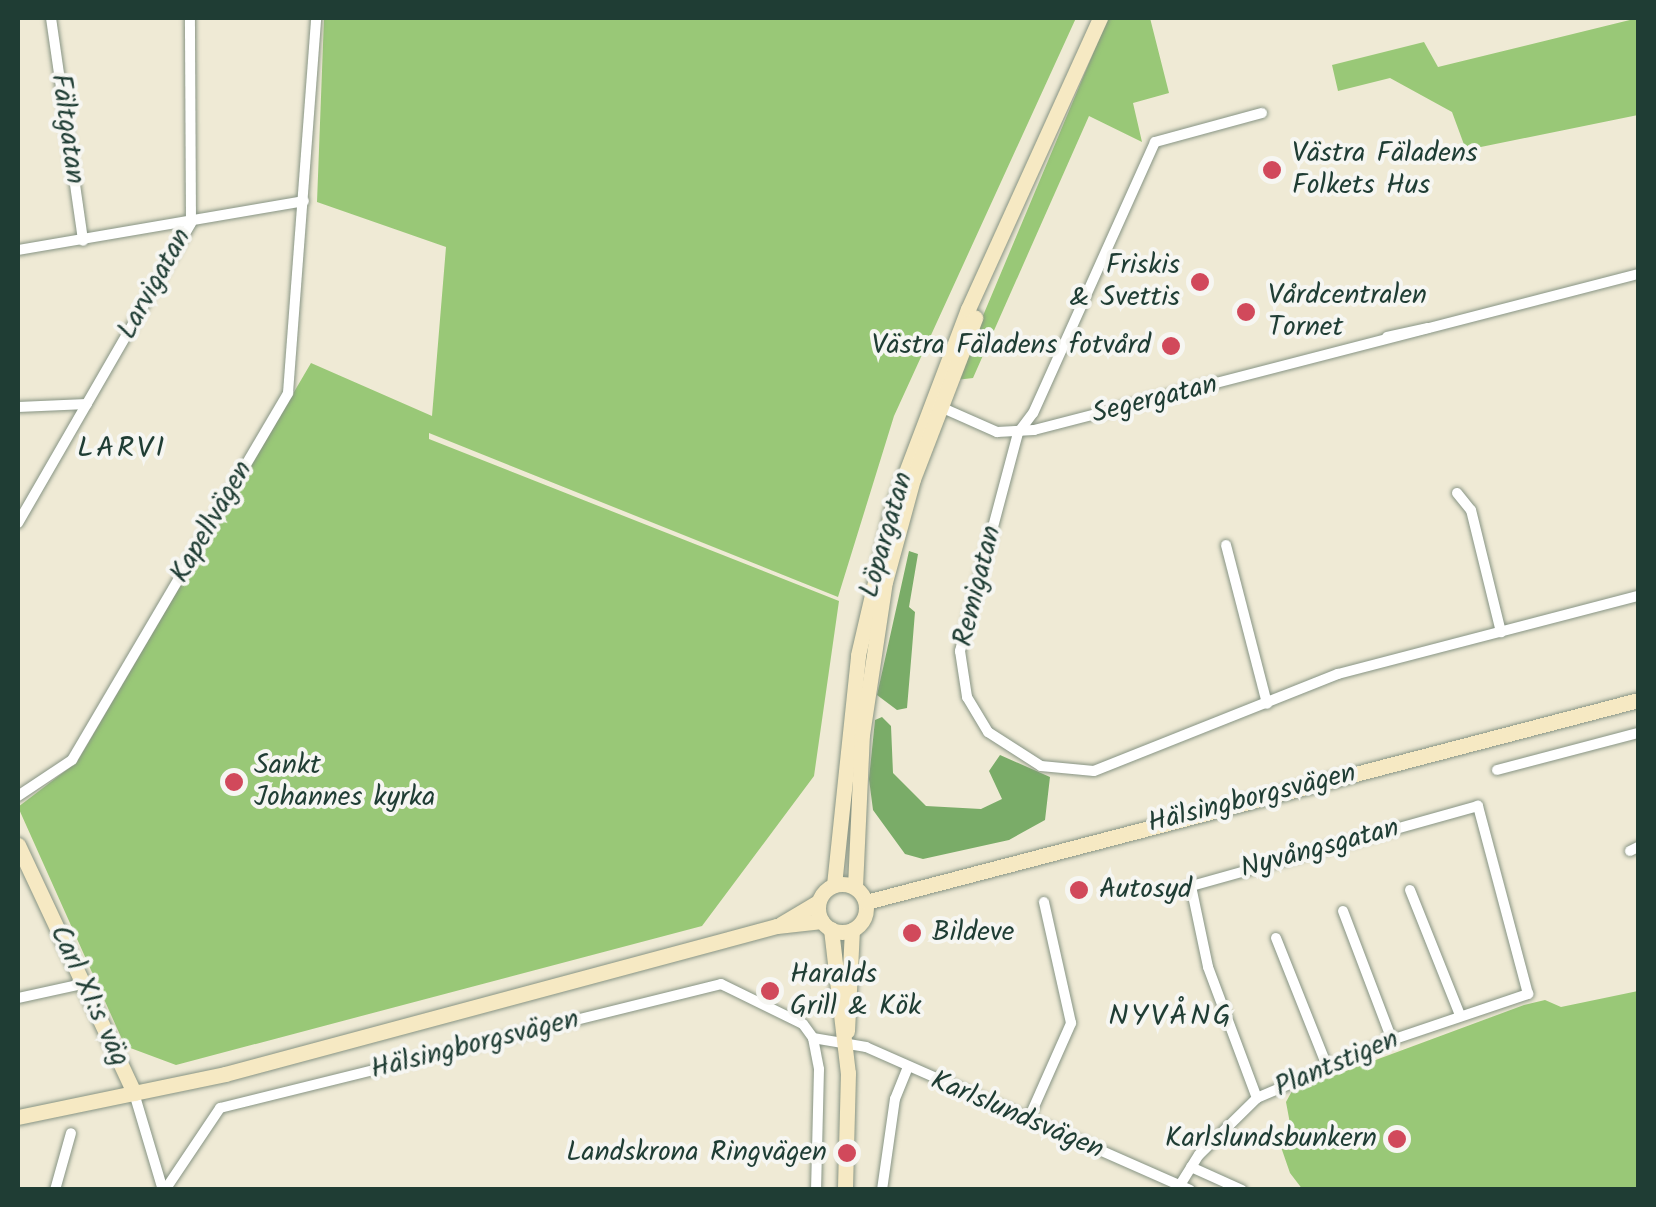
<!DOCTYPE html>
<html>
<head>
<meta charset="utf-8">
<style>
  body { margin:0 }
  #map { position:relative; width:1656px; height:1207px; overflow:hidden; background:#efead5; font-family:Kalam,sans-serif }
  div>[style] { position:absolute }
  .green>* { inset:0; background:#99c877 }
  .forest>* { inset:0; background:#7aac68 }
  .roads { filter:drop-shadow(0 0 2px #879484) drop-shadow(0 0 2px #879484) }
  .street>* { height:10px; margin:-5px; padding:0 5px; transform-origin:5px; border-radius:5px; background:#fff }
  .secondary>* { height:15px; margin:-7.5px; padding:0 7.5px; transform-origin:7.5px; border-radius:7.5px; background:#f6e9c3 }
  .secondary>.ring { margin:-7.5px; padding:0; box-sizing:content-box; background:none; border:15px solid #f6e9c3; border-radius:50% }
  .dots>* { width:28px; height:28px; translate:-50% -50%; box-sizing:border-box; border:5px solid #f6f6f2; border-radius:50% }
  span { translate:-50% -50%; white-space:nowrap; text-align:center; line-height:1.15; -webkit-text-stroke:8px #f6f6f2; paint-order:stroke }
  .street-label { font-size:28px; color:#1f3d34 }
  .poi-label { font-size:28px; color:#1f3d34 }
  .left { translate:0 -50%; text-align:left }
  .right { translate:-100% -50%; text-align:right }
  .neighbourhood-label { font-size:30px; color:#1f3d34; letter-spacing:2.5px }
  .frame { position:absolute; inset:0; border:20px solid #1f3d34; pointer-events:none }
</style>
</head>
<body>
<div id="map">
  <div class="green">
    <i style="clip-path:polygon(324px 18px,1076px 18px,894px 416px,838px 597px,429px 433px,429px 439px,839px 601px,814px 776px,702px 926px,176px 1065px,125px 1046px,18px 807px,77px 762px,311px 363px,432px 416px,446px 247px,317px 202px)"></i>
    <i style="clip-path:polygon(1108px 18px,1150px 18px,1169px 93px,1133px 103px,1142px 142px,1089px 116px,973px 378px,956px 380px)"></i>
    <i style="clip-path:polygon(1638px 18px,1638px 115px,1466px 150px,1452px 112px,1390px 78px,1338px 91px,1332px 65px,1424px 42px,1438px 67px)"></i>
    <i style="clip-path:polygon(1638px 991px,1638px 1189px,1303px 1190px,1290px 1173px,1281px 1147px,1291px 1129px,1286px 1102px,1292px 1091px,1524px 1005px,1545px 1000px,1561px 1007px)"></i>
  </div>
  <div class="forest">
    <i style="clip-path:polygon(909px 551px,918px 554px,909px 607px,915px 612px,912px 649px,907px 708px,897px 710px,877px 695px)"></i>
    <i style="clip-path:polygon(882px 717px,891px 726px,893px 773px,926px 806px,981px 809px,1002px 799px,989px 771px,1000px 755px,1050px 777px,1045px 820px,1009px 840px,923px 859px,905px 854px,873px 810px,869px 779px,875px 720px)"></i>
  </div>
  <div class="roads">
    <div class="street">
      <i style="left:51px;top:18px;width:225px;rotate:81.8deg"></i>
      <i style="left:1262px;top:113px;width:111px;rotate:164.8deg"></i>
      <i style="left:1155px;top:142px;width:297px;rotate:114.2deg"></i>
      <i style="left:1033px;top:413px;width:25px;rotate:127deg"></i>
      <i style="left:1018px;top:433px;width:226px;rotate:104.9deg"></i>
      <i style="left:960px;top:651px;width:47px;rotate:81.3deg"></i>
      <i style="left:967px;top:697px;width:41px;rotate:59deg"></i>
      <i style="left:988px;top:732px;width:63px;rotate:32.7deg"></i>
      <i style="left:1041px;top:766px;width:53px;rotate:5.4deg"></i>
      <i style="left:1094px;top:771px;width:263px;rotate:-21.7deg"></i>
      <i style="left:1338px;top:674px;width:310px;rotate:-14.6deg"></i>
      <i style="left:18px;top:250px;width:290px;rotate:-9.7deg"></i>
      <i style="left:1387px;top:337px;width:42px;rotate:-12.4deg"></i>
      <i style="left:936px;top:405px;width:67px;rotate:23.9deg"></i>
      <i style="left:997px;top:432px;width:37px;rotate:-3deg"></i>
      <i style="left:1034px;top:430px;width:624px;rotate:-14.48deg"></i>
      <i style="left:18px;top:407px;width:69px;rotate:-2.5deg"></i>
      <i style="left:1457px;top:493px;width:22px;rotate:51deg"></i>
      <i style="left:1471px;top:510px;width:126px;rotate:76.2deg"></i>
      <i style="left:18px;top:523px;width:346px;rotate:-60deg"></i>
      <i style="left:191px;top:223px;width:205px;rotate:-90.3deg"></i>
      <i style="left:1226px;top:545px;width:164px;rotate:75.5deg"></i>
      <i style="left:1497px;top:770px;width:146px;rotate:-14.7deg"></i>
      <i style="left:18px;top:796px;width:65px;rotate:-33.7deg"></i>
      <i style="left:72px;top:760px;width:426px;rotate:-59.5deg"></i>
      <i style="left:288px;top:393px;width:376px;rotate:-85.7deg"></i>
      <i style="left:1630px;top:851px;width:9px;rotate:-27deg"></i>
      <i style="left:1410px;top:890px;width:135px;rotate:68.2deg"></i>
      <i style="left:1343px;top:911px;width:138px;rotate:69.2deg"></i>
      <i style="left:1276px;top:938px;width:138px;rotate:68.3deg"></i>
      <i style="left:18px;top:998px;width:66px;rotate:-12.3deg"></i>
      <i style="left:813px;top:1038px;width:54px;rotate:9.6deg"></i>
      <i style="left:866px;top:1047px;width:354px;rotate:23.8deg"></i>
      <i style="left:134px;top:1093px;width:101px;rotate:73.4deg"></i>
      <i style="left:1029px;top:1118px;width:104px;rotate:-66.1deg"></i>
      <i style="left:1071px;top:1023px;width:124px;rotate:-102.6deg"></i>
      <i style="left:1191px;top:1167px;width:56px;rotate:24.3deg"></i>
      <i style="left:1180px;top:1185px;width:36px;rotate:-58deg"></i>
      <i style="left:1199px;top:1155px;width:81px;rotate:-44.5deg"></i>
      <i style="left:1257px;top:1098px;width:147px;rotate:-23.2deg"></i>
      <i style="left:1392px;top:1040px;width:144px;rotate:-18.7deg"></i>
      <i style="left:1528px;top:994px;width:195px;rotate:-104.9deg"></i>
      <i style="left:1478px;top:806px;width:298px;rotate:164.4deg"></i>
      <i style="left:1191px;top:886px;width:83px;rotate:78.1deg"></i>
      <i style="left:1208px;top:967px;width:140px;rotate:69.5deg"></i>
      <i style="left:55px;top:1190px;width:59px;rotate:-74.3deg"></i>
      <i style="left:165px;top:1190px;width:99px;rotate:-56.1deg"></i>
      <i style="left:220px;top:1108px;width:516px;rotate:-13.9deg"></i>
      <i style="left:721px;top:984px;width:91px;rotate:26deg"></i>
      <i style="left:803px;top:1024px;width:17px;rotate:54deg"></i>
      <i style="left:813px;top:1038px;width:32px;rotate:79deg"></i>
      <i style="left:819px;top:1069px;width:121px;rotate:91.4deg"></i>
      <i style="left:882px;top:1190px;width:92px;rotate:-81.9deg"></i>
      <i style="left:895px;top:1099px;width:32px;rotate:-68deg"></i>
    </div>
    <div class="secondary">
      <i style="left:18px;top:845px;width:274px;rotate:64.9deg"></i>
      <i class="ring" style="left:818px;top:884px;width:33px;height:33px"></i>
      <i style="left:834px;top:885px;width:231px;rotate:-84deg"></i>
      <i style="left:858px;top:655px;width:150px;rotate:-76.9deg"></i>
      <i style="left:892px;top:509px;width:214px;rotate:-69.2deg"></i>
      <i style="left:968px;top:309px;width:320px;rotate:-65.6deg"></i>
      <i style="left:855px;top:887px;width:152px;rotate:-87.4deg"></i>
      <i style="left:862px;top:735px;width:155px;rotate:-81.5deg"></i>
      <i style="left:885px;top:582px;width:107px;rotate:-74.8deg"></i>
      <i style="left:913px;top:479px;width:173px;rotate:-68.9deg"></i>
      <i style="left:866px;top:902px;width:798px;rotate:-14.66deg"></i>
      <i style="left:781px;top:924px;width:43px;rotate:-30.7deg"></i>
      <i style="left:831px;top:929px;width:145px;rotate:83.3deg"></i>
      <i style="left:848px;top:1073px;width:117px;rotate:91.5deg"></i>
      <i style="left:847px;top:1031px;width:101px;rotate:-87.2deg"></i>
      <i style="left:18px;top:1117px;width:211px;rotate:-11.7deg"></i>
      <i style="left:225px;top:1074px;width:571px;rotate:-15.01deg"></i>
      <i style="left:777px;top:926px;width:45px;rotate:-6.3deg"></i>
    </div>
  </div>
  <div class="dots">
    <i style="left:1272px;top:170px;background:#d1495b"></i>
    <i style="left:1200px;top:282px;background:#d1495b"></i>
    <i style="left:1246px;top:312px;background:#d1495b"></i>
    <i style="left:1171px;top:346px;background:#d1495b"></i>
    <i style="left:234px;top:782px;background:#d1495b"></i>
    <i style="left:1079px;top:890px;background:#d1495b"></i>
    <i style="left:912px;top:933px;background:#d1495b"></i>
    <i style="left:770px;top:991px;background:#d1495b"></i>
    <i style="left:1397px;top:1139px;background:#d1495b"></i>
    <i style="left:847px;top:1153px;background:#d1495b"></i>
  </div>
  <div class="street-label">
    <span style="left:67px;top:129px;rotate:82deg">Fältgatan</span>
    <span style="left:155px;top:284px;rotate:-61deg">Larvigatan</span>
    <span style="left:1155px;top:400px;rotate:-14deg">Segergatan</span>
    <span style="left:212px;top:522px;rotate:-60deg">Kapellvägen</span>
    <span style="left:887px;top:535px;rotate:-74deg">Löpargatan</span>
    <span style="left:978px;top:586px;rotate:-76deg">Remigatan</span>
    <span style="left:1252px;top:799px;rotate:-14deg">Hälsingborgsvägen</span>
    <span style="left:1320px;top:849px;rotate:-15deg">Nyvångsgatan</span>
    <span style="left:89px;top:996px;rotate:65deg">Carl XI:s väg</span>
    <span style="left:475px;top:1045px;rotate:-14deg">Hälsingborgsvägen</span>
    <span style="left:1337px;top:1064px;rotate:-23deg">Plantstigen</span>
    <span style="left:1017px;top:1116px;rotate:23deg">Karlslundsvägen</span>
  </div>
  <div class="poi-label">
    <span class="left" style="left:1292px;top:170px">Västra Fäladens<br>Folkets Hus</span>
    <span class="right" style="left:1180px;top:282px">Friskis<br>&amp; Svettis</span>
    <span class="left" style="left:1268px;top:312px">Vårdcentralen<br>Tornet</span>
    <span class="right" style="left:1151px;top:346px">Västra Fäladens fotvård</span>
    <span class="left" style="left:254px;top:782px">Sankt<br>Johannes kyrka</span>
    <span class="left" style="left:1099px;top:890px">Autosyd</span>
    <span class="left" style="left:932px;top:933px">Bildeve</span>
    <span class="left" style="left:790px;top:991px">Haralds<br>Grill &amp; Kök</span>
    <span class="right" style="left:1377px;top:1139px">Karlslundsbunkern</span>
    <span class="right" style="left:827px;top:1153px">Landskrona Ringvägen</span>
  </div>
  <div class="neighbourhood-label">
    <span style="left:122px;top:449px">LARVI</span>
    <span style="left:1171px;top:1017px">NYVÅNG</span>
  </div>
  <div class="frame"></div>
</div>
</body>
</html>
